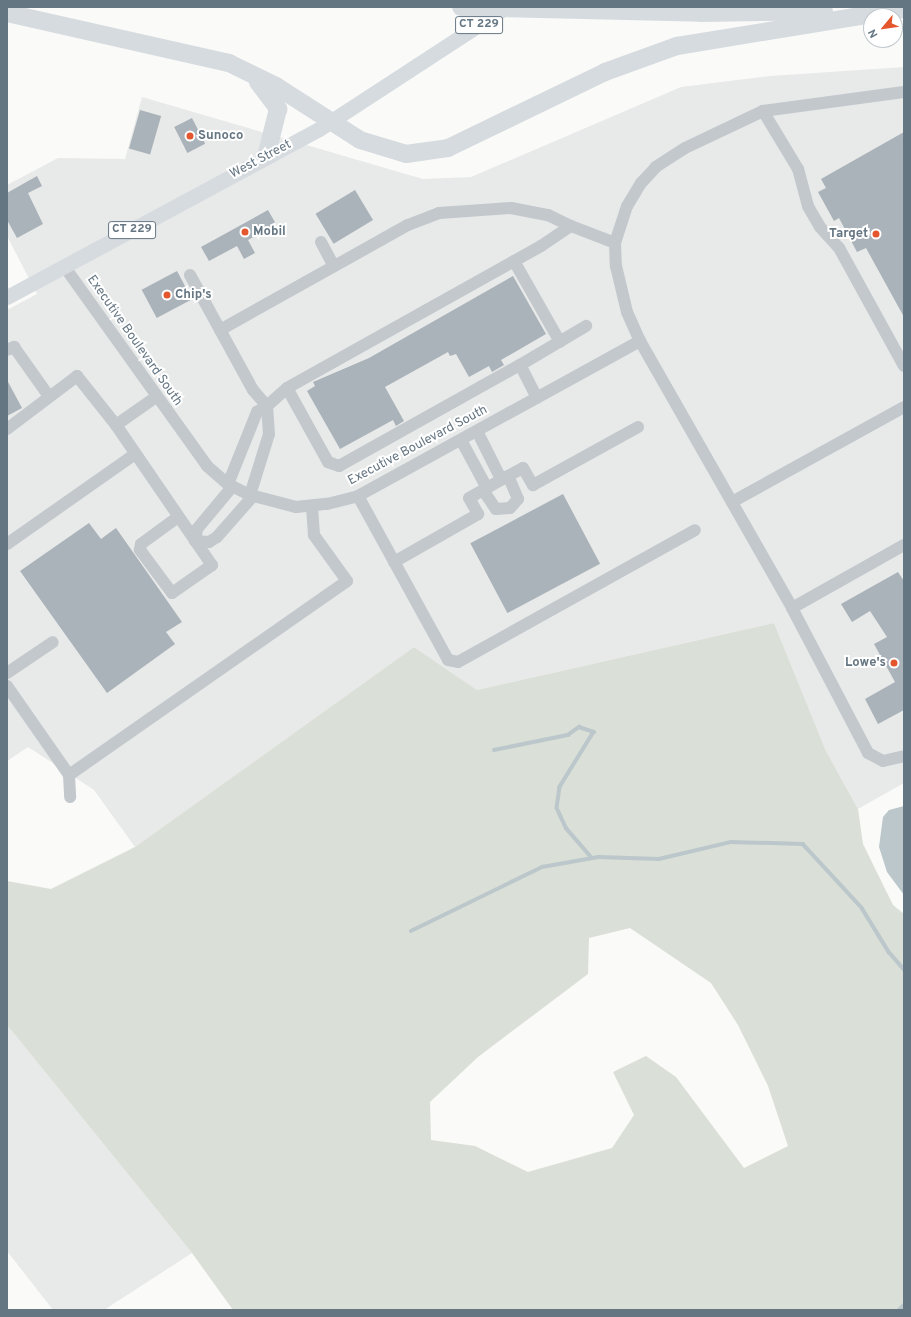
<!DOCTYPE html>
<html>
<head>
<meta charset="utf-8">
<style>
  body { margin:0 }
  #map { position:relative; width:911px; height:1317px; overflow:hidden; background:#fafaf8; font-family:Overpass,sans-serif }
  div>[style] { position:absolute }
  .built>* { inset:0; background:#e8e9e9 }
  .green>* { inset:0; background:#dadfd7 }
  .water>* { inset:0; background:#bbc7cb }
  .stream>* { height:3.5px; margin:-1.75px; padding:0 1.75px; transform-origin:1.75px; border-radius:1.75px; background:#bbc7cb }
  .building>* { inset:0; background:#aab3b9; transform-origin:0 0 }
  .minor>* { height:12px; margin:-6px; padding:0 6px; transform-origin:6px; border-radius:6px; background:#c3c8cc }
  .major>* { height:15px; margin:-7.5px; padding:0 7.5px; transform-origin:7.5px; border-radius:7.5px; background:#d6dbdf }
  .highway>* { height:18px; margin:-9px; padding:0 9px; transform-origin:9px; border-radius:9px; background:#d6dbdf }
  .dots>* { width:11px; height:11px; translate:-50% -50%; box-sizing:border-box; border:2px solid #fff; border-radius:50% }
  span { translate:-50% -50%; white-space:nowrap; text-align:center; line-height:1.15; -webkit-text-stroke:4px #fff; paint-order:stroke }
  .shield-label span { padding:1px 3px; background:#fff; border:1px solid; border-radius:3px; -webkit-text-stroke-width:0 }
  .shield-label { font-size:12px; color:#657683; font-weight:700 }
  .poi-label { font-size:13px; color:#657683; font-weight:700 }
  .left { translate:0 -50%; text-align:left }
  .right { translate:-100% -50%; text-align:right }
  .street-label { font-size:13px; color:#657683 }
  .frame { position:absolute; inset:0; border:8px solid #657683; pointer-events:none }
  .north { position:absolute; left:863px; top:8px; width:40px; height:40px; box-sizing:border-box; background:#fff; border:1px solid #c1c8cd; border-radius:50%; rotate:241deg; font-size:11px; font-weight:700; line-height:16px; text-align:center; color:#657683 }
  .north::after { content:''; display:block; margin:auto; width:14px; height:18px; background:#e4572e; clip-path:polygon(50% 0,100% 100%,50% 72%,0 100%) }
</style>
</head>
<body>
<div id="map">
  <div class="built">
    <i style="clip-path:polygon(904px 67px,904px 783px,858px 809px,826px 751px,774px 623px,477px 690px,414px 647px,135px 847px,94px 790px,28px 747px,7px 761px,7px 310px,37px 294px,7px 236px,7px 185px,58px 158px,125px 159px,142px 97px,423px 179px,471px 177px,681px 87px,770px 76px)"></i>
    <i style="clip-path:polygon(7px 1025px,192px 1253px,104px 1310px,53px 1310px,7px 1251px)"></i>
  </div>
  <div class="green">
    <i style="clip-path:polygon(evenodd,774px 623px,826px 751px,858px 809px,863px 844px,893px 905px,904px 914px,904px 1310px,233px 1310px,192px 1253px,7px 1025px,7px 881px,51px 889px,135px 847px,414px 647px,477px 690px,774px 623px,630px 928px,711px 983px,738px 1025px,768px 1086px,788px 1146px,744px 1168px,676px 1077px,646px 1056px,613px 1072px,634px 1115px,612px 1148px,528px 1172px,475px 1146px,431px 1140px,430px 1102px,478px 1057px,588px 974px,589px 938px,630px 928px)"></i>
  </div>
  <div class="water">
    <i style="clip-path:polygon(904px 806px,904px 895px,887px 872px,879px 847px,883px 817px,889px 810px)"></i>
  </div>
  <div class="stream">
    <i style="left:494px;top:750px;width:76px;rotate:-11.5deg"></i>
    <i style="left:568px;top:735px;width:14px;rotate:-36deg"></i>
    <i style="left:579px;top:727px;width:16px;rotate:18deg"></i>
    <i style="left:594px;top:732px;width:65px;rotate:121.7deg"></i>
    <i style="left:560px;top:787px;width:21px;rotate:98deg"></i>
    <i style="left:557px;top:808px;width:23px;rotate:65deg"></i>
    <i style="left:567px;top:829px;width:38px;rotate:49deg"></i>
    <i style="left:411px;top:931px;width:146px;rotate:-26deg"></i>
    <i style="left:542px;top:867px;width:57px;rotate:-10.1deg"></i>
    <i style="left:598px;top:857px;width:61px;rotate:1.9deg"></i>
    <i style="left:659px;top:859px;width:74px;rotate:-13.3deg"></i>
    <i style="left:731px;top:842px;width:72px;rotate:1.6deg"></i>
    <i style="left:803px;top:844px;width:87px;rotate:47.3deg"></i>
    <i style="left:862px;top:908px;width:52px;rotate:58.5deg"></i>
    <i style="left:889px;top:952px;width:23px;rotate:49deg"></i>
    <i style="left:899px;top:1310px;width:7px;rotate:-45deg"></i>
  </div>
  <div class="building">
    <i style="left:140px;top:110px;width:22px;height:40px;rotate:16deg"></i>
    <i style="left:192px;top:118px;width:29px;height:20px;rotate:63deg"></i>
    <i style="clip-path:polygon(904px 132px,904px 317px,866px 248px,857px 252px,839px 218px,834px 221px,818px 192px,826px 188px,821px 179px)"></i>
    <i style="clip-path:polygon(37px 176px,42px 186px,28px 193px,43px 224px,17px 238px,7px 220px,7px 193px)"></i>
    <i style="left:355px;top:190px;width:35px;height:46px;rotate:59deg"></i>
    <i style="clip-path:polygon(268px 210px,276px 224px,248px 240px,255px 253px,244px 259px,237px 246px,209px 261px,201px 247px)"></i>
    <i style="left:177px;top:271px;width:32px;height:40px;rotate:62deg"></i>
    <i style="clip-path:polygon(513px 276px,546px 334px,501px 360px,504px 365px,492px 372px,489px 366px,469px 377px,456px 354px,450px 356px,448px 352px,385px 387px,404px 421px,396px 426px,393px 420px,340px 449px,307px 391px,315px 386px,313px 382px,369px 358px)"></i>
    <i style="clip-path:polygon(7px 380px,22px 408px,7px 416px)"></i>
    <i style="left:563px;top:494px;width:79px;height:105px;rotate:62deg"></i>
    <i style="clip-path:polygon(89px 523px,101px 539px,116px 528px,182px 622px,166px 632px,175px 644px,107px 693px,20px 571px)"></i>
    <i style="clip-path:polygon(898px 572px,904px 581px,904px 710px,878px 724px,865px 699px,895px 682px,874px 644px,887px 637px,870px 611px,852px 622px,841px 604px)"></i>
  </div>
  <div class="minor">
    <i style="left:763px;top:111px;width:142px;rotate:-7.7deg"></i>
    <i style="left:321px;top:242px;width:27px;rotate:62deg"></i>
    <i style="left:514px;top:261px;width:93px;rotate:60.4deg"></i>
    <i style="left:64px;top:266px;width:246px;rotate:54.4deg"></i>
    <i style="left:207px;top:466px;width:28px;rotate:41deg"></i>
    <i style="left:228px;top:484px;width:25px;rotate:27deg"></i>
    <i style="left:250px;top:495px;width:48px;rotate:14.6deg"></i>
    <i style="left:296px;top:507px;width:31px;rotate:-6deg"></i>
    <i style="left:327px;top:504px;width:32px;rotate:-14deg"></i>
    <i style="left:358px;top:496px;width:322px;rotate:-28.8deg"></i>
    <i style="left:190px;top:275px;width:131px;rotate:61.3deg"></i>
    <i style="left:253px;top:390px;width:21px;rotate:49deg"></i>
    <i style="left:267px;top:406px;width:27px;rotate:-42deg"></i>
    <i style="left:287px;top:388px;width:291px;rotate:-29.2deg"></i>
    <i style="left:541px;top:246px;width:36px;rotate:-34deg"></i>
    <i style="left:571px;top:226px;width:47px;rotate:21.1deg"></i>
    <i style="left:220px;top:330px;width:215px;rotate:-29.2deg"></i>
    <i style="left:408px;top:225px;width:33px;rotate:-21deg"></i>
    <i style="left:439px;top:213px;width:72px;rotate:-4deg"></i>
    <i style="left:511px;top:208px;width:38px;rotate:11deg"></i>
    <i style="left:548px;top:215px;width:25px;rotate:26deg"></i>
    <i style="left:7px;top:350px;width:8px;rotate:-23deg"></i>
    <i style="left:14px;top:347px;width:59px;rotate:54.7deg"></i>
    <i style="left:904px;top:366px;width:135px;rotate:-118.8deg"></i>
    <i style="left:839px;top:248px;width:28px;rotate:-132deg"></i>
    <i style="left:820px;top:227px;width:24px;rotate:-120deg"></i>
    <i style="left:808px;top:206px;width:38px;rotate:-105deg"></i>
    <i style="left:798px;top:169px;width:68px;rotate:-121.1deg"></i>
    <i style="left:763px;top:111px;width:86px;rotate:154.6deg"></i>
    <i style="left:685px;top:148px;width:35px;rotate:147deg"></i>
    <i style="left:656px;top:167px;width:22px;rotate:133deg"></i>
    <i style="left:641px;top:183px;width:27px;rotate:121deg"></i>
    <i style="left:627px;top:206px;width:39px;rotate:108deg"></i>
    <i style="left:615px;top:243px;width:23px;rotate:88deg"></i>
    <i style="left:616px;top:266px;width:47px;rotate:76.6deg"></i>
    <i style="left:627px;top:312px;width:32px;rotate:66deg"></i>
    <i style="left:640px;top:341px;width:307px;rotate:60.3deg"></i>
    <i style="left:792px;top:608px;width:129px;rotate:-29.4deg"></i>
    <i style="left:287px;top:388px;width:85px;rotate:61deg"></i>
    <i style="left:328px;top:462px;width:12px;rotate:20deg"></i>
    <i style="left:339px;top:466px;width:207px;rotate:-29.2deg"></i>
    <i style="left:537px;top:398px;width:37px;rotate:-117deg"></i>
    <i style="left:520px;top:365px;width:77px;rotate:-30.6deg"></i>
    <i style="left:116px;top:425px;width:49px;rotate:-35deg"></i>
    <i style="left:7px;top:429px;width:88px;rotate:-37.1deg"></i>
    <i style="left:77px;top:376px;width:63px;rotate:51.5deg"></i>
    <i style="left:116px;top:425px;width:170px;rotate:55.6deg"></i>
    <i style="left:212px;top:565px;width:49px;rotate:145deg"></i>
    <i style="left:172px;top:593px;width:54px;rotate:-126.7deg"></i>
    <i style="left:140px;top:550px;width:6px;rotate:-81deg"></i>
    <i style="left:141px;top:544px;width:46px;rotate:-36.1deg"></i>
    <i style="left:477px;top:431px;width:54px;rotate:63.4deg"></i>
    <i style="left:461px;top:440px;width:55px;rotate:61.6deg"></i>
    <i style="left:228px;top:484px;width:78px;rotate:-68.1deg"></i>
    <i style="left:257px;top:412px;width:12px;rotate:-31deg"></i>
    <i style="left:267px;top:406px;width:28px;rotate:86deg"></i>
    <i style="left:269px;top:434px;width:64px;rotate:107.3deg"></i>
    <i style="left:232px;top:487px;width:55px;rotate:129.8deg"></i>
    <i style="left:197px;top:529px;width:12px;rotate:99deg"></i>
    <i style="left:195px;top:541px;width:14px;rotate:4deg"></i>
    <i style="left:209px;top:542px;width:9px;rotate:-32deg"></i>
    <i style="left:217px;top:537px;width:55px;rotate:-48.7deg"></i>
    <i style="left:483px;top:490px;width:23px;rotate:56deg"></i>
    <i style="left:496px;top:509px;width:14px;rotate:-4deg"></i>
    <i style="left:510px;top:508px;width:12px;rotate:-48deg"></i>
    <i style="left:518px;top:499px;width:25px;rotate:-113deg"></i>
    <i style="left:358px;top:496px;width:187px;rotate:61.2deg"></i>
    <i style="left:448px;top:660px;width:10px;rotate:11deg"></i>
    <i style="left:458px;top:662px;width:271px;rotate:-29.1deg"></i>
    <i style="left:732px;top:502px;width:196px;rotate:-28.9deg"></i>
    <i style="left:7px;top:544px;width:156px;rotate:-35.1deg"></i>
    <i style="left:394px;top:562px;width:97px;rotate:-29.7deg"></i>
    <i style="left:478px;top:514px;width:18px;rotate:-119deg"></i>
    <i style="left:469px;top:498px;width:45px;rotate:-29.4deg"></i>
    <i style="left:508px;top:476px;width:17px;rotate:-28deg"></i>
    <i style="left:523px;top:468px;width:20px;rotate:60deg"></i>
    <i style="left:533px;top:485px;width:120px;rotate:-28.9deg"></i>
    <i style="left:792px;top:608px;width:164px;rotate:62.3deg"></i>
    <i style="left:868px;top:753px;width:17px;rotate:28deg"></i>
    <i style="left:883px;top:761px;width:22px;rotate:-13deg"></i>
    <i style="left:7px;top:673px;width:55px;rotate:-34deg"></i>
    <i style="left:7px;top:686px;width:108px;rotate:55.1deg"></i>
    <i style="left:69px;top:775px;width:22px;rotate:87deg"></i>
    <i style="left:69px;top:775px;width:339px;rotate:-34.9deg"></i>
    <i style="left:347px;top:581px;width:57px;rotate:-125.7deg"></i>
    <i style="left:314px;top:535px;width:28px;rotate:-94deg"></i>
  </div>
  <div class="major">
    <i style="left:7px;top:297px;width:354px;rotate:-28.3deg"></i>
    <i style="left:319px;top:129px;width:223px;rotate:-33.1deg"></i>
  </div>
  <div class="highway">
    <i style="left:461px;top:7px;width:240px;rotate:1.4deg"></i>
    <i style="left:701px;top:13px;width:123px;rotate:-0.9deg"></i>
    <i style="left:7px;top:13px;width:228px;rotate:12.7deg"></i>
    <i style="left:229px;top:63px;width:52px;rotate:26.1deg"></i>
    <i style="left:276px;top:86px;width:100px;rotate:32.7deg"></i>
    <i style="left:360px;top:140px;width:48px;rotate:16.9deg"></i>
    <i style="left:406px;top:154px;width:42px;rotate:-8.1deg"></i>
    <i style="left:448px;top:148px;width:174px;rotate:-25.8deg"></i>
    <i style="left:605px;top:72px;width:77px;rotate:-19.9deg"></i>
    <i style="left:677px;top:46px;width:230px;rotate:-9.3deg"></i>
    <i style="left:258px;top:82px;width:34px;rotate:53deg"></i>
    <i style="left:278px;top:109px;width:49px;rotate:104deg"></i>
  </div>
  <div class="dots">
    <i style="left:190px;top:136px;background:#e4572e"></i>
    <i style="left:245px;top:232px;background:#e4572e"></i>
    <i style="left:876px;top:234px;background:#e4572e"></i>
    <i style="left:167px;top:295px;background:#e4572e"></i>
    <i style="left:894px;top:663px;background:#e4572e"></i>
  </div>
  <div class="shield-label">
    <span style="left:479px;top:25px">CT 229</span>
    <span style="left:132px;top:230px">CT 229</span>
  </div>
  <div class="poi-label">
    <span class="left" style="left:198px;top:136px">Sunoco</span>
    <span class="left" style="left:253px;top:232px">Mobil</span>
    <span class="right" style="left:868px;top:234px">Target</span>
    <span class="left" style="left:175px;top:295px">Chip's</span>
    <span class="right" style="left:886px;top:663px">Lowe's</span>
  </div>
  <div class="street-label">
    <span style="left:261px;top:160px;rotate:-28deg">West Street</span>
    <span style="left:134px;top:341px;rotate:55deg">Executive Boulevard South</span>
    <span style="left:418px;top:446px;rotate:-28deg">Executive Boulevard South</span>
  </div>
  <div class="frame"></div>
  <div class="north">N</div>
</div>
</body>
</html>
